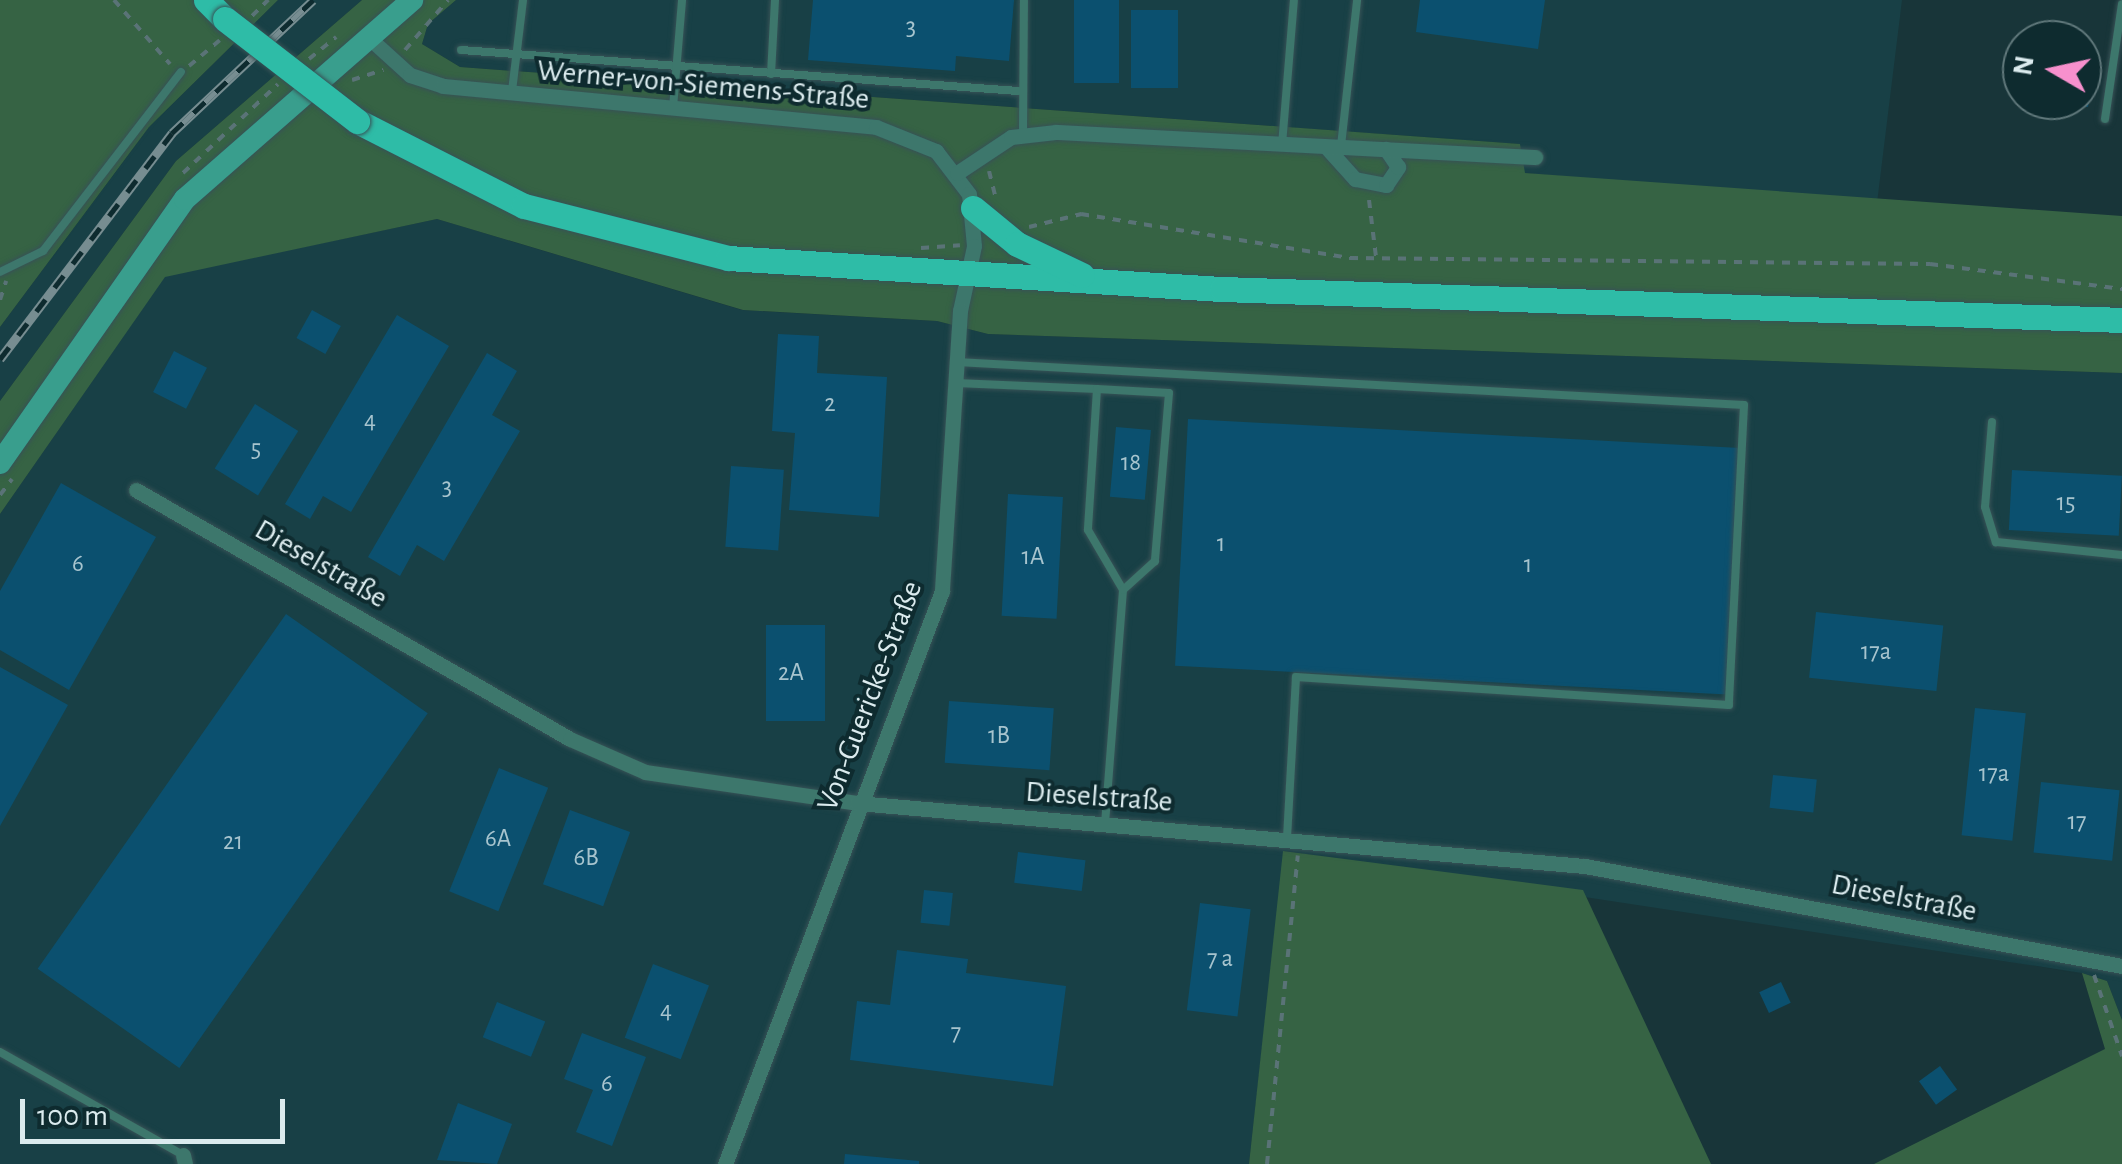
<!DOCTYPE html>
<html>
<head>
<meta charset="utf-8">
<style>
  body { margin:0 }
  #map { position:relative; width:2122px; height:1164px; overflow:hidden; background:#183539; font-family:"Alegreya Sans",sans-serif }
  div>[style] { position:absolute }
  .built>* { inset:0; background:#184046 }
  .green>* { inset:0; background:#366344 }
  .building>* { inset:0; background:#0b506f; transform-origin:0 0 }
  .path>* { height:4px; margin-top:-2px; transform-origin:0; background:repeating-linear-gradient(90deg,#5a7377 0 8px,transparent 0 16px) }
  .roads { filter:drop-shadow(0 0 2px #375256) drop-shadow(0 0 2px #375256) }
  .service>* { height:8px; margin:-4px; padding:0 4px; transform-origin:4px; border-radius:4px; background:#3d776c }
  .minor>* { height:15px; margin:-7.5px; padding:0 7.5px; transform-origin:7.5px; border-radius:7.5px; background:#3d776c }
  .secondary>* { height:22px; margin:-11px; padding:0 11px; transform-origin:11px; border-radius:11px; background:#399e8d }
  .primary>* { height:25px; margin:-12.5px; padding:0 12.5px; transform-origin:12.5px; border-radius:12.5px; background:#2ebca7 }
  .rail>* { height:9px; margin-top:-4.5px; transform-origin:0; background:repeating-linear-gradient(90deg,#0e2b2f 0 15px,#778d91 0 30px); box-sizing:border-box; border-block:2px solid #778d91 }
  .bridges { filter:drop-shadow(0 0 2px #375256) drop-shadow(0 0 2px #375256) }
  .primary-bridge>* { height:25px; margin:-12.5px; padding:0 12.5px; transform-origin:12.5px; border-radius:12.5px; background:#2ebca7 }
  span { translate:-50% -50%; white-space:nowrap; text-align:center; line-height:1.15; -webkit-text-stroke:8px #0e2b2f; paint-order:stroke }
  .number-label { font-size:25px; color:#a7c4ce }
  .number-label span { -webkit-text-stroke-width:0 }
  .street-label { font-size:30px; color:#dbebee }
  .north { position:absolute; left:2002px; top:20px; width:100px; height:100px; box-sizing:border-box; background:#0e2b2f; border:2px solid #60787b; border-radius:50%; rotate:279deg; font-size:28px; font-weight:700; line-height:40px; text-align:center; color:#dbebee }
  .north::after { content:''; display:block; margin:auto; width:35px; height:45px; background:#f790cd; clip-path:polygon(50% 0,100% 100%,50% 72%,0 100%) }
  .scale { position:absolute; left:20px; top:1099px; width:265px; height:45px; box-sizing:border-box; border:5px solid #dbebee; border-top:0; padding-left:12px; font-size:30px; line-height:35px; white-space:nowrap; color:#dbebee; -webkit-text-stroke:8px #0e2b2f; paint-order:stroke }
</style>
</head>
<body>
<div id="map">
  <div class="built">
    <i style="clip-path:polygon(278px 0,362px 0,176px 161px,0 401px,0 327px,149px 127px)"></i>
    <i style="clip-path:polygon(456px 0,1902px 0,1877px 203px,1524px 173px,1519px 144px,460px 67px,422px 44px,428px 24px)"></i>
    <i style="clip-path:polygon(437px 219px,742px 310px,937px 321px,988px 334px,2122px 373px,2122px 1020px,2107px 981px,2082px 973px,1284px 851px,1249px 1164px,0 1164px,0 514px,165px 276px)"></i>
  </div>
  <div class="green">
    <i style="clip-path:polygon(0 0,278px 0,149px 127px,0 327px)"></i>
    <i style="clip-path:polygon(362px 0,456px 0,428px 24px,422px 44px,460px 67px,1520px 144px,1525px 173px,2122px 216px,2122px 373px,988px 334px,937px 321px,743px 310px,437px 219px,165px 277px,0 514px,0 401px,176px 161px)"></i>
    <i style="clip-path:polygon(1283px 851px,1583px 890px,1711px 1164px,1249px 1164px)"></i>
    <i style="clip-path:polygon(2082px 973px,2107px 981px,2122px 1020px,2122px 1164px,1874px 1164px,2105px 1049px)"></i>
  </div>
  <div class="building">
    <i style="clip-path:polygon(813px 0,1014px 0,1009px 61px,956px 56px,955px 71px,808px 60px)"></i>
    <i style="left:1074px;top:0;width:45px;height:83px"></i>
    <i style="clip-path:polygon(1420px 0,1545px 0,1538px 49px,1416px 32px)"></i>
    <i style="left:1131px;top:10px;width:47px;height:78px"></i>
    <i style="clip-path:polygon(2042px 28px,2080px 34px,2079px 40px,2040px 40px)"></i>
    <i style="clip-path:polygon(2082px 83px,2092px 84px,2088px 107px,2058px 102px,2082px 100px)"></i>
    <i style="left:312px;top:310px;width:33px;height:32px;rotate:29deg"></i>
    <i style="clip-path:polygon(397px 315px,449px 346px,351px 512px,323px 496px,310px 519px,285px 504px)"></i>
    <i style="clip-path:polygon(778px 334px,819px 336px,817px 373px,887px 377px,879px 517px,789px 510px,795px 433px,772px 431px)"></i>
    <i style="left:174px;top:351px;width:37px;height:46px;rotate:27deg"></i>
    <i style="clip-path:polygon(487px 353px,517px 371px,492px 415px,520px 431px,444px 561px,417px 545px,400px 576px,368px 557px)"></i>
    <i style="left:255px;top:404px;width:51px;height:76px;rotate:32deg"></i>
    <i style="left:1188px;top:419px;width:553px;height:247px;rotate:3deg"></i>
    <i style="left:1116px;top:427px;width:35px;height:70px;rotate:5deg"></i>
    <i style="left:731px;top:466px;width:53px;height:81px;rotate:4deg"></i>
    <i style="left:2012px;top:470px;width:110px;height:60px;rotate:3deg"></i>
    <i style="clip-path:polygon(61px 483px,156px 537px,69px 690px,0 650px,0 591px)"></i>
    <i style="left:1008px;top:494px;width:55px;height:122px;rotate:3deg"></i>
    <i style="left:1816px;top:612px;width:128px;height:66px;rotate:6deg"></i>
    <i style="left:286px;top:614px;width:173px;height:433px;rotate:35deg"></i>
    <i style="left:766px;top:625px;width:59px;height:96px"></i>
    <i style="clip-path:polygon(0 667px,68px 705px,0 826px)"></i>
    <i style="left:949px;top:701px;width:105px;height:62px;rotate:4deg"></i>
    <i style="left:1975px;top:708px;width:51px;height:128px;rotate:6deg"></i>
    <i style="left:499px;top:768px;width:53px;height:133px;rotate:22deg"></i>
    <i style="left:1773px;top:775px;width:44px;height:33px;rotate:6deg"></i>
    <i style="left:2041px;top:782px;width:79px;height:71px;rotate:6deg"></i>
    <i style="left:570px;top:810px;width:64px;height:79px;rotate:20deg"></i>
    <i style="left:1018px;top:852px;width:68px;height:31px;rotate:7deg"></i>
    <i style="left:924px;top:890px;width:29px;height:33px;rotate:6deg"></i>
    <i style="left:1200px;top:903px;width:51px;height:108px;rotate:7deg"></i>
    <i style="clip-path:polygon(897px 950px,968px 959px,966px 973px,1066px 986px,1053px 1086px,850px 1060px,857px 1001px,890px 1005px)"></i>
    <i style="left:653px;top:964px;width:60px;height:79px;rotate:21deg"></i>
    <i style="left:1781px;top:982px;width:23px;height:24px;rotate:65deg"></i>
    <i style="left:497px;top:1002px;width:52px;height:38px;rotate:22deg"></i>
    <i style="clip-path:polygon(582px 1033px,646px 1057px,612px 1146px,576px 1132px,593px 1090px,564px 1079px)"></i>
    <i style="left:1940px;top:1066px;width:29px;height:26px;rotate:54deg"></i>
    <i style="clip-path:polygon(458px 1103px,512px 1124px,497px 1164px,437px 1160px)"></i>
    <i style="clip-path:polygon(845px 1154px,919px 1161px,919px 1164px,844px 1164px)"></i>
  </div>
  <div class="path">
    <i style="left:114px;top:0;width:85px;rotate:48.8deg"></i>
    <i style="left:252px;top:16px;width:23px;rotate:-45deg"></i>
    <i style="left:405px;top:50px;width:66px;rotate:-49.3deg"></i>
    <i style="left:309px;top:59px;width:35px;rotate:-39deg"></i>
    <i style="left:189px;top:66px;width:40px;rotate:-40deg"></i>
    <i style="left:352px;top:80px;width:33px;rotate:-18deg"></i>
    <i style="left:989px;top:171px;width:29px;rotate:76deg"></i>
    <i style="left:183px;top:173px;width:130px;rotate:-43.1deg"></i>
    <i style="left:1369px;top:200px;width:57px;rotate:83deg"></i>
    <i style="left:1029px;top:227px;width:54px;rotate:-14deg"></i>
    <i style="left:1081px;top:214px;width:273px;rotate:9.3deg"></i>
    <i style="left:1350px;top:258px;width:580px;rotate:0.59deg"></i>
    <i style="left:1930px;top:264px;width:194px;rotate:7.4deg"></i>
    <i style="left:921px;top:248px;width:39px;rotate:-4deg"></i>
    <i style="left:0;top:300px;width:20px;rotate:-72deg"></i>
    <i style="left:0;top:495px;width:20px;rotate:-53deg"></i>
    <i style="left:2094px;top:975px;width:86px;rotate:70.9deg"></i>
    <i style="left:1267px;top:1164px;width:310px;rotate:-84.3deg"></i>
  </div>
  <div class="roads">
    <div class="service">
      <i style="left:461px;top:50px;width:559px;rotate:4.21deg"></i>
      <i style="left:771px;top:74px;width:74px;rotate:-86.9deg"></i>
      <i style="left:512px;top:91px;width:92px;rotate:-83.1deg"></i>
      <i style="left:673px;top:108px;width:108px;rotate:-85.2deg"></i>
      <i style="left:2105px;top:119px;width:116px;rotate:-81.6deg"></i>
      <i style="left:1023px;top:134px;width:134px;rotate:-89.6deg"></i>
      <i style="left:1282px;top:145px;width:145px;rotate:-85.3deg"></i>
      <i style="left:1341px;top:146px;width:147px;rotate:-83.7deg"></i>
      <i style="left:0;top:272px;width:48px;rotate:-26deg"></i>
      <i style="left:43px;top:251px;width:226px;rotate:-52.4deg"></i>
      <i style="left:957px;top:362px;width:788px;rotate:3.13deg"></i>
      <i style="left:1744px;top:405px;width:300px;rotate:92.9deg"></i>
      <i style="left:1729px;top:705px;width:434px;rotate:-176.3deg"></i>
      <i style="left:1296px;top:677px;width:161px;rotate:93.2deg"></i>
      <i style="left:956px;top:383px;width:141px;rotate:2.4deg"></i>
      <i style="left:1097px;top:389px;width:141px;rotate:93.7deg"></i>
      <i style="left:1088px;top:530px;width:69px;rotate:59.7deg"></i>
      <i style="left:1123px;top:590px;width:237px;rotate:94.4deg"></i>
      <i style="left:1097px;top:389px;width:72px;rotate:3.2deg"></i>
      <i style="left:1169px;top:393px;width:169px;rotate:94.8deg"></i>
      <i style="left:1155px;top:561px;width:43px;rotate:137.8deg"></i>
      <i style="left:1992px;top:422px;width:85px;rotate:94.7deg"></i>
      <i style="left:1985px;top:507px;width:37px;rotate:73deg"></i>
      <i style="left:1996px;top:542px;width:127px;rotate:5.9deg"></i>
      <i style="left:0;top:1052px;width:210px;rotate:29.4deg"></i>
    </div>
    <div class="minor">
      <i style="left:367px;top:36px;width:58px;rotate:42.2deg"></i>
      <i style="left:410px;top:75px;width:35px;rotate:18deg"></i>
      <i style="left:443px;top:86px;width:435px;rotate:5.4deg"></i>
      <i style="left:876px;top:127px;width:65px;rotate:21.8deg"></i>
      <i style="left:936px;top:151px;width:54px;rotate:52.5deg"></i>
      <i style="left:969px;top:194px;width:52px;rotate:84.5deg"></i>
      <i style="left:974px;top:246px;width:66px;rotate:102.2deg"></i>
      <i style="left:960px;top:311px;width:281px;rotate:93.7deg"></i>
      <i style="left:942px;top:591px;width:613px;rotate:110.74deg"></i>
      <i style="left:1327px;top:148px;width:42px;rotate:47.9deg"></i>
      <i style="left:1355px;top:179px;width:32px;rotate:11deg"></i>
      <i style="left:1386px;top:185px;width:22px;rotate:-56deg"></i>
      <i style="left:1398px;top:167px;width:22px;rotate:-124deg"></i>
      <i style="left:957px;top:173px;width:65px;rotate:-33.7deg"></i>
      <i style="left:1011px;top:137px;width:45px;rotate:-6.3deg"></i>
      <i style="left:1056px;top:132px;width:480px;rotate:3deg"></i>
      <i style="left:136px;top:490px;width:500px;rotate:29.84deg"></i>
      <i style="left:570px;top:739px;width:82px;rotate:23.7deg"></i>
      <i style="left:645px;top:772px;width:214px;rotate:8.3deg"></i>
      <i style="left:857px;top:803px;width:731px;rotate:4.95deg"></i>
      <i style="left:1585px;top:866px;width:546px;rotate:10.55deg"></i>
      <i style="left:183px;top:1155px;width:9px;rotate:77deg"></i>
    </div>
    <div class="secondary">
      <i style="left:0;top:463px;width:322px;rotate:-55deg"></i>
      <i style="left:185px;top:199px;width:302px;rotate:-41.2deg"></i>
    </div>
    <div class="primary">
      <i style="left:206px;top:0;width:27px;rotate:45deg"></i>
      <i style="left:357px;top:121px;width:187px;rotate:27deg"></i>
      <i style="left:524px;top:206px;width:211px;rotate:14.3deg"></i>
      <i style="left:728px;top:258px;width:495px;rotate:3.6deg"></i>
      <i style="left:1222px;top:289px;width:901px;rotate:1.97deg"></i>
      <i style="left:973px;top:208px;width:57px;rotate:39.3deg"></i>
      <i style="left:1017px;top:244px;width:72px;rotate:25.5deg"></i>
    </div>
  </div>
  <div class="rail">
    <i style="left:0;top:359px;width:284px;rotate:-52.7deg"></i>
    <i style="left:172px;top:133px;width:194px;rotate:-43.3deg"></i>
  </div>
  <div class="bridges">
    <div class="primary-bridge">
      <i style="left:225px;top:19px;width:167px;rotate:37.7deg"></i>
    </div>
  </div>
  <div class="number-label">
    <span style="left:911px;top:28px">3</span>
    <span style="left:830px;top:404px">2</span>
    <span style="left:370px;top:421px">4</span>
    <span style="left:256px;top:449px">5</span>
    <span style="left:1131px;top:463px">18</span>
    <span style="left:447px;top:488px">3</span>
    <span style="left:2066px;top:503px">15</span>
    <span style="left:1221px;top:544px">1</span>
    <span style="left:1033px;top:557px">1A</span>
    <span style="left:78px;top:564px">6</span>
    <span style="left:1528px;top:565px">1</span>
    <span style="left:1876px;top:652px">17a</span>
    <span style="left:791px;top:673px">2A</span>
    <span style="left:999px;top:736px">1B</span>
    <span style="left:1994px;top:774px">17a</span>
    <span style="left:2077px;top:822px">17</span>
    <span style="left:498px;top:839px">6A</span>
    <span style="left:233px;top:842px">21</span>
    <span style="left:586px;top:858px">6B</span>
    <span style="left:1220px;top:959px">7 a</span>
    <span style="left:666px;top:1011px">4</span>
    <span style="left:956px;top:1033px">7</span>
    <span style="left:607px;top:1084px">6</span>
  </div>
  <div class="street-label">
    <span style="left:703px;top:85px;rotate:5deg">Werner-von-Siemens-Straße</span>
    <span style="left:321px;top:564px;rotate:30deg">Dieselstraße</span>
    <span style="left:870px;top:696px;rotate:-69deg">Von-Guericke-Straße</span>
    <span style="left:1099px;top:797px;rotate:4deg">Dieselstraße</span>
    <span style="left:1904px;top:898px;rotate:11deg">Dieselstraße</span>
  </div>
  <div class="north">N</div>
  <div class="scale">100 m</div>
</div>
</body>
</html>
